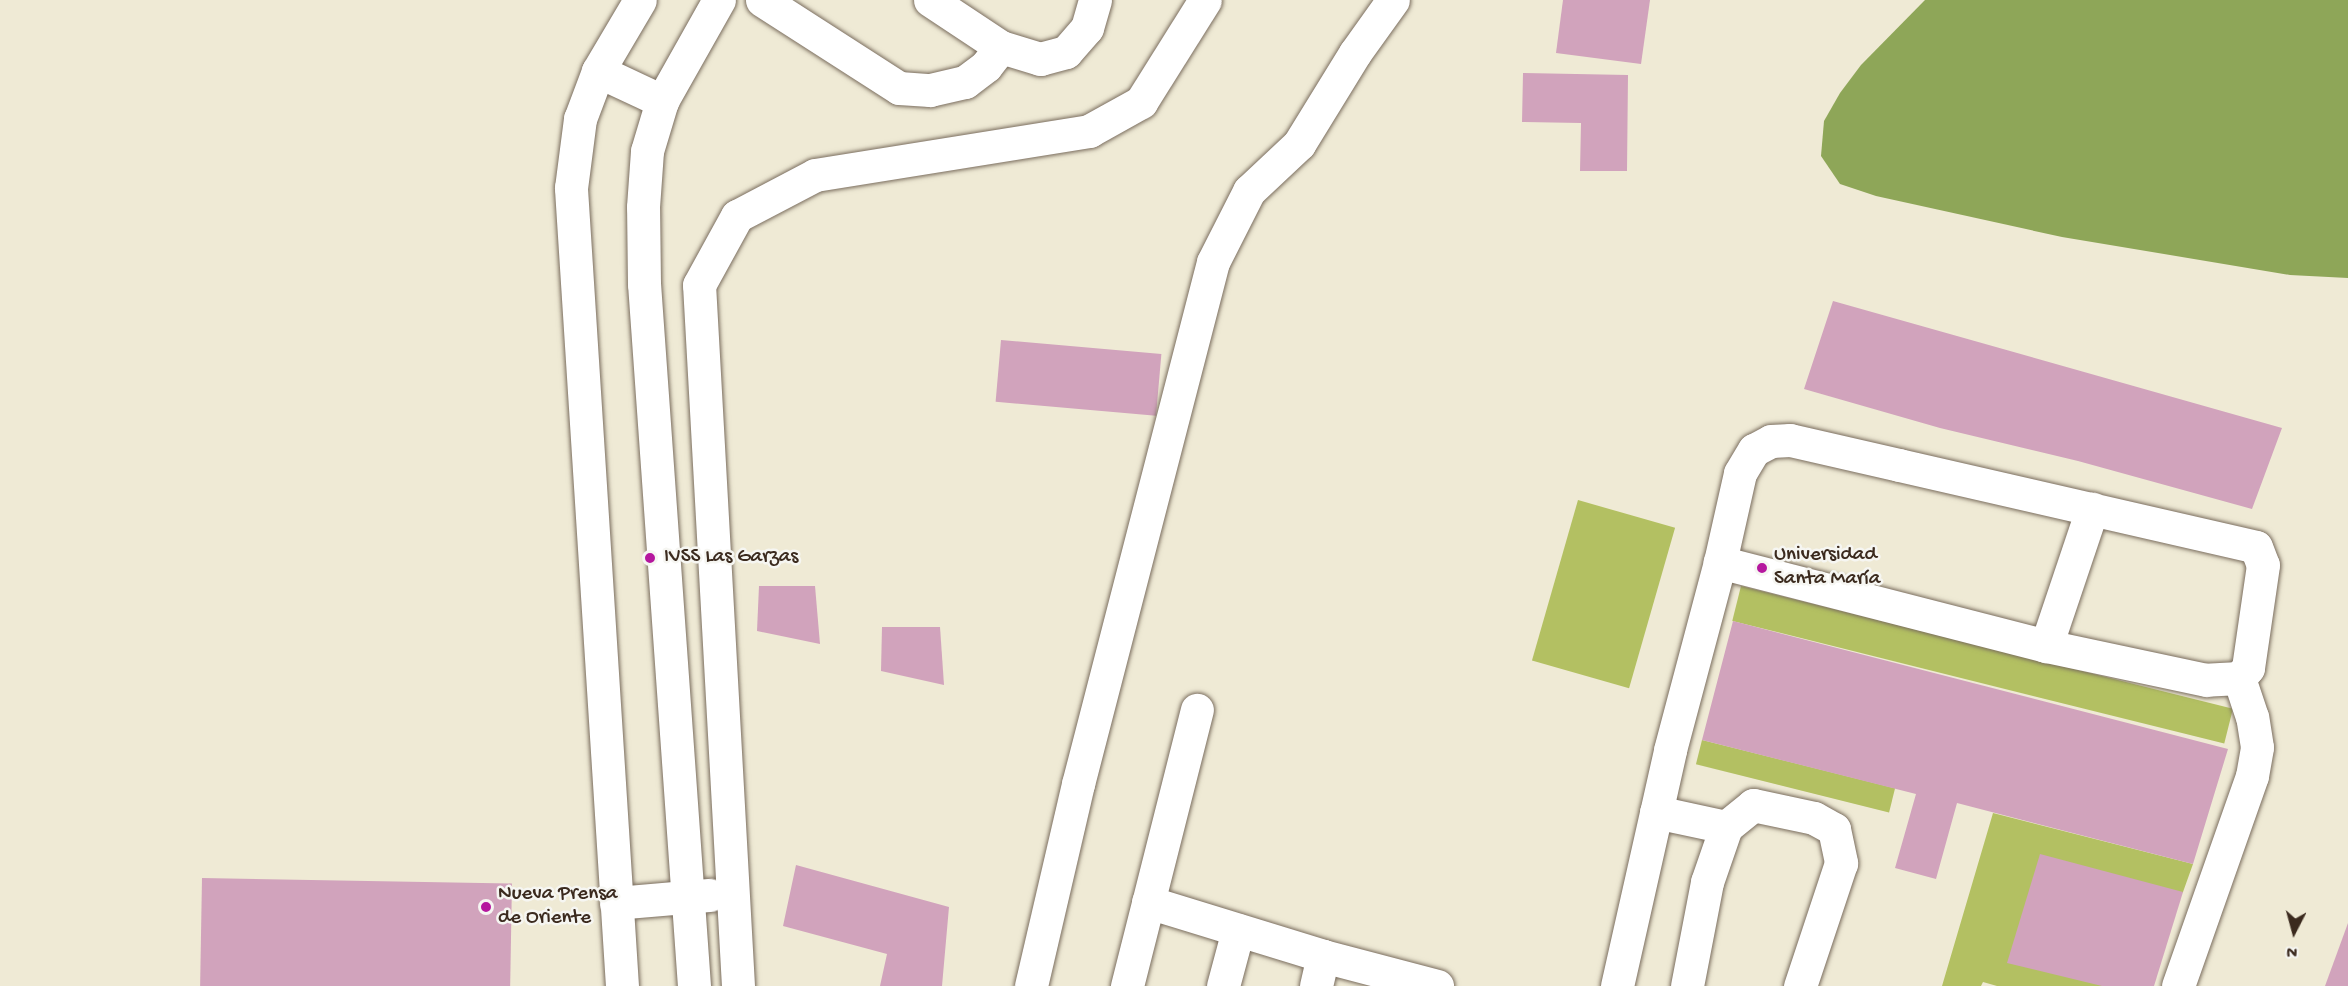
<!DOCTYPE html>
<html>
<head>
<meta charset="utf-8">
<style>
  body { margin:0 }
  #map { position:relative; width:2348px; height:986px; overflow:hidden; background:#efead5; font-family:"Gochi Hand",sans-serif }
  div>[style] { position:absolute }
  .green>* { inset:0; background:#b3c062; transform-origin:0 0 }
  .forest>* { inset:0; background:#8ea658 }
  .building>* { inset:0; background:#d1a3bc; transform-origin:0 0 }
  .roads { filter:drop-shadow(0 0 2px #7a6d5e) drop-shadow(0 0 2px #7a6d5e) }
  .minor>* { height:33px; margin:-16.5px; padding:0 16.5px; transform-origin:16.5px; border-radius:16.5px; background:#fff }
  .dots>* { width:16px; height:16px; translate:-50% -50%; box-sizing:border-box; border:3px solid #f6f6f2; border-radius:50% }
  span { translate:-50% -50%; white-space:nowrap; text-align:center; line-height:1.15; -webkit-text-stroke:5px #f6f6f2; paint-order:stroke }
  .poi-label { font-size:21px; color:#3b2a1e }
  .left { translate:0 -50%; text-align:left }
  .north { position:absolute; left:2264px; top:902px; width:60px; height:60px; -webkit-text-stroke:4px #f6f6f2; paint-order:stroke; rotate:186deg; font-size:16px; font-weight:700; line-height:24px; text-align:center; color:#3b2a1e }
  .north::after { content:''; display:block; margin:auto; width:21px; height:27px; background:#3b2a1e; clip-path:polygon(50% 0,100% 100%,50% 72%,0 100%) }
</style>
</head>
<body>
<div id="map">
  <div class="green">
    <i style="left:1578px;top:500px;width:101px;height:167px;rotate:16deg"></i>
    <i style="left:1741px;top:586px;width:507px;height:36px;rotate:14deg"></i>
    <i style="left:1702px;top:740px;width:199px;height:25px;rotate:14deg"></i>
    <i style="clip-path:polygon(1993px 813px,2193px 864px,2183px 892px,2102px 986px,1997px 986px,1983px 982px,1981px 986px,1942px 986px)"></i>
  </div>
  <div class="forest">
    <i style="clip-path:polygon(1925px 0,2348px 0,2348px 278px,2290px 275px,2062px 237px,1876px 196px,1840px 184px,1821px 156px,1824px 121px,1840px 93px,1861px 65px)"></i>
  </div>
  <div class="building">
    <i style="clip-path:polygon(1563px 0,1650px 0,1641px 64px,1556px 53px)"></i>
    <i style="clip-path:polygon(1523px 73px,1628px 75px,1627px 171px,1580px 171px,1581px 123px,1522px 122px)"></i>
    <i style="clip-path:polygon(1833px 301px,2282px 428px,2252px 509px,2078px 461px,1940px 428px,1804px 389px)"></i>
    <i style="left:1001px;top:340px;width:161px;height:62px;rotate:5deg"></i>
    <i style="clip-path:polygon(759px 586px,815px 586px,820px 644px,757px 631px)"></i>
    <i style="clip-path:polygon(1733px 621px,2228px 749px,2193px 864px,1957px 803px,1936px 879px,1895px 868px,1916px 794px,1702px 740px)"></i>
    <i style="clip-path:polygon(882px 627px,940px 627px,944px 685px,881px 671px)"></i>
    <i style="clip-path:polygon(2040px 854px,2183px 892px,2154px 986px,2102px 986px,2007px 963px)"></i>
    <i style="clip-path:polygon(796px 865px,949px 907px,942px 986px,880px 986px,887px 954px,783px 926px)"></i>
    <i style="left:202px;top:878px;width:310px;height:108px;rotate:1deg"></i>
    <i style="clip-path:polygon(2348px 923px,2348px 986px,2325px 986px)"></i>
  </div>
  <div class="roads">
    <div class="minor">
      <i style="left:762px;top:0;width:163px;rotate:32.7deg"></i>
      <i style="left:899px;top:88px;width:31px;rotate:4deg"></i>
      <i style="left:930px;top:90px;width:36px;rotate:-13deg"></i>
      <i style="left:965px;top:82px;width:26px;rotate:-37deg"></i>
      <i style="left:986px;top:66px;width:24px;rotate:-52deg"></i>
      <i style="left:930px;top:0;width:85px;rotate:33.5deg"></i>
      <i style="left:1001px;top:47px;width:41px;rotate:17.1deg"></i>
      <i style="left:1040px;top:59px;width:27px;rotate:-15deg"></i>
      <i style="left:1066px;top:52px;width:32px;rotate:-49deg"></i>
      <i style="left:1087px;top:28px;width:29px;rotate:-74deg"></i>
      <i style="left:598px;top:71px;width:71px;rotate:25.1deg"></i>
      <i style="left:2046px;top:646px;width:145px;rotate:-71.4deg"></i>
      <i style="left:1656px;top:812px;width:72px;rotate:12.1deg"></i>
      <i style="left:1148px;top:902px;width:183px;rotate:17.1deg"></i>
      <i style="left:1323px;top:956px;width:118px;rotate:14.7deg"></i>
      <i style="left:616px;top:903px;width:94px;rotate:-4.9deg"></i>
      <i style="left:622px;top:986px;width:800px;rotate:-93.66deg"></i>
      <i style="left:571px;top:188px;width:70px;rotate:-82.6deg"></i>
      <i style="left:580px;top:119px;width:51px;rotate:-69.4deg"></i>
      <i style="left:598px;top:71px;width:82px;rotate:-59.4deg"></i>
      <i style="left:694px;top:986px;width:704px;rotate:-94.07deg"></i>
      <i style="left:644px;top:284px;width:77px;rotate:-90.7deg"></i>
      <i style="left:643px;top:207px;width:56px;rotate:-85.9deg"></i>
      <i style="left:647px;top:151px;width:52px;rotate:-73.3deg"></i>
      <i style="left:662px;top:101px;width:116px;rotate:-60.6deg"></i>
      <i style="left:738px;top:986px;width:702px;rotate:-93.18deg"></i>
      <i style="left:699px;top:285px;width:79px;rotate:-61.2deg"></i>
      <i style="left:737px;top:216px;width:88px;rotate:-27.7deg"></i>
      <i style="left:815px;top:175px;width:278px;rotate:-9.1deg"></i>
      <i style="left:1089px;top:131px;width:60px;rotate:-29.1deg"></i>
      <i style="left:1141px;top:102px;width:120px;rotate:-57.9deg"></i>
      <i style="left:1031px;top:986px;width:207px;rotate:-76.9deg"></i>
      <i style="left:1078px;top:784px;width:539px;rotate:-75.5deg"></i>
      <i style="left:1213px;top:262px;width:80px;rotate:-63.1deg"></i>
      <i style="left:1249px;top:191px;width:69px;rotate:-43.2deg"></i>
      <i style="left:1299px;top:144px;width:107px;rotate:-58.4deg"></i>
      <i style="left:1355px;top:53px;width:65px;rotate:-54.4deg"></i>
      <i style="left:1127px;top:986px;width:285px;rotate:-75.8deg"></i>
      <i style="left:1223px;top:986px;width:58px;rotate:-75deg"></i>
      <i style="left:1316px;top:986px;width:31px;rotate:-77deg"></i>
      <i style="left:1617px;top:986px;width:242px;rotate:-77.3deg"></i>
      <i style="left:1670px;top:750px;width:195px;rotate:-75.1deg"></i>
      <i style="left:1720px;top:562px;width:91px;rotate:-77.3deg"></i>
      <i style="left:1740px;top:473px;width:27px;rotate:-59deg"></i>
      <i style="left:1754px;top:450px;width:19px;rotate:-28deg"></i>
      <i style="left:1771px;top:441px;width:19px;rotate:-3deg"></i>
      <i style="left:1790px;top:440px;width:112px;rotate:12.9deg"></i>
      <i style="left:1899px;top:465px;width:366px;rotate:12.9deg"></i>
      <i style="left:2256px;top:547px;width:19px;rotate:69deg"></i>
      <i style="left:2263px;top:565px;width:104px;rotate:98.3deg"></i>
      <i style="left:2248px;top:668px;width:13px;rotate:132deg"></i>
      <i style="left:2239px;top:678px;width:33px;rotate:177deg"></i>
      <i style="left:2206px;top:680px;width:164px;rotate:-168deg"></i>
      <i style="left:2046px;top:646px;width:337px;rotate:-165.6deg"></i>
      <i style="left:1687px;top:986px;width:106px;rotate:-79.1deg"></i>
      <i style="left:1707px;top:882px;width:58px;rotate:-70.9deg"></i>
      <i style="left:1726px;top:827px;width:35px;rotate:-39deg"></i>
      <i style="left:1753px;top:805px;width:62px;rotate:12deg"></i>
      <i style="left:1814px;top:818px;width:23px;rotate:29deg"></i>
      <i style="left:1834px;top:829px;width:35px;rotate:78deg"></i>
      <i style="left:1841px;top:863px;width:130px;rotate:108.4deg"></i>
      <i style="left:2178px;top:986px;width:223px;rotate:-70.6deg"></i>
      <i style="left:2252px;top:776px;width:29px;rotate:-80deg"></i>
      <i style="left:2257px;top:747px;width:30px;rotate:-99deg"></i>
      <i style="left:2252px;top:717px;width:41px;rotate:-108.4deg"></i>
    </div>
  </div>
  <div class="dots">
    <i style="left:650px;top:558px;background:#b5179e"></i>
    <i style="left:1762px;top:568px;background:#b5179e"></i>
    <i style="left:486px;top:907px;background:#b5179e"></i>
  </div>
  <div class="poi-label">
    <span class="left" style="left:1774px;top:568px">Universidad<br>Santa María</span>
    <span class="left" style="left:664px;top:558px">IVSS Las Garzas</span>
    <span class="left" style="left:498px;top:907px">Nueva Prensa<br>de Oriente</span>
  </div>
  <div class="north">N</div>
</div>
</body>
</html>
